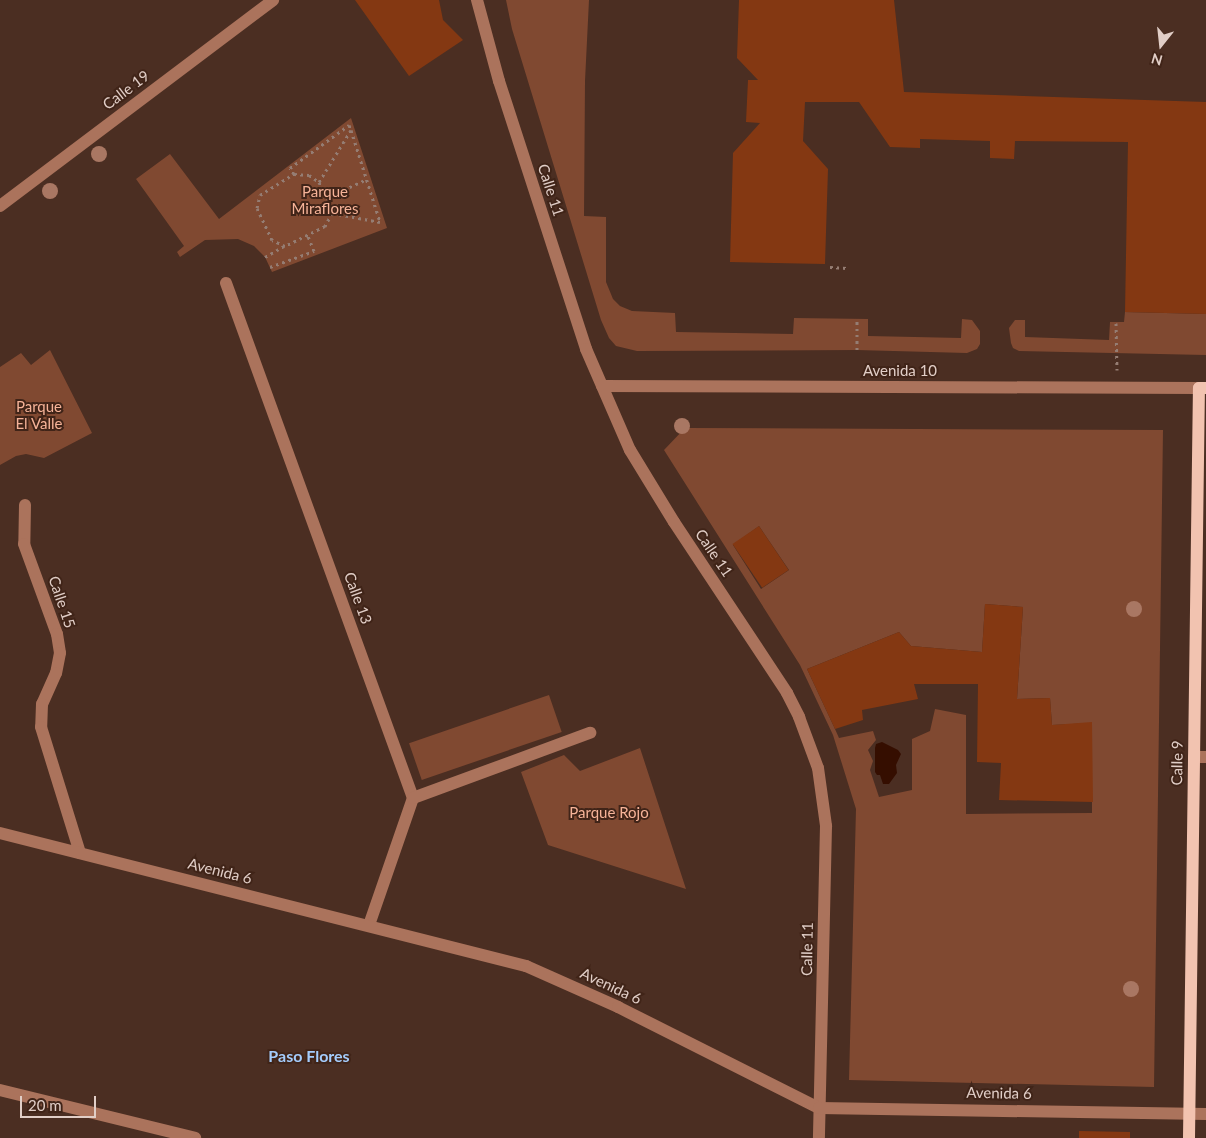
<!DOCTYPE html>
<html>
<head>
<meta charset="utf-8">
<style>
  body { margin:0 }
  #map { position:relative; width:1206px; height:1138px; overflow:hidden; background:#4b2e22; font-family:Lato,sans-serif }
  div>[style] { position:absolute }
  .green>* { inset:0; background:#804931; transform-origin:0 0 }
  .water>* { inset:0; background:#350e00 }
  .building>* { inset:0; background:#843812; transform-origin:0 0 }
  .path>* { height:3px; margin-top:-1.5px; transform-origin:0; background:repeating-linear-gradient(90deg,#957d73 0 2.5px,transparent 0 6.5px) }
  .minor>* { height:12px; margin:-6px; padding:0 6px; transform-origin:6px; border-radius:6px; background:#ab735c }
  .major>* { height:12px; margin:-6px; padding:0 6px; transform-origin:6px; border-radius:6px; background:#f2c3b0 }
  .trees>* { width:16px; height:16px; margin:-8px; border-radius:50%; background:#a97763 }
  span { translate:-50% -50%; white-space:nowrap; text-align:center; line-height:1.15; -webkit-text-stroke:4px #402418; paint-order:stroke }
  .street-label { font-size:15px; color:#e1cec7 }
  .park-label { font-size:15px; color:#f6b398 }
  .neighbourhood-label { font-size:16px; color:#a4ccfc; font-weight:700 }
  .north { position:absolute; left:1136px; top:20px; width:50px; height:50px; -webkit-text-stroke:4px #402418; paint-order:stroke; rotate:196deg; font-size:14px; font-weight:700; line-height:20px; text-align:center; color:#e1cec7 }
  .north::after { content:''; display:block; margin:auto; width:18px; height:22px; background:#e1cec7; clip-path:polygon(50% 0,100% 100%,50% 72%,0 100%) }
  .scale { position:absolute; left:20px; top:1096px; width:76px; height:22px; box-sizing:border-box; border:2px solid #e1cec7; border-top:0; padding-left:6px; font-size:15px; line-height:18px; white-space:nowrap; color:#e1cec7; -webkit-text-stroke:4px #402418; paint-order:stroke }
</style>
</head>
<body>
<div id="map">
  <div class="green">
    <i style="clip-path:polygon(506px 0,589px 0,585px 81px,584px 216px,606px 217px,606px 282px,613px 299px,620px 306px,632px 311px,675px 313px,676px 332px,793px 334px,794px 318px,868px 319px,868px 336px,961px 338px,962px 319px,972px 320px,980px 331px,980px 344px,977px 349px,967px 353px,857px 350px,637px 351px,616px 346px,609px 338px,601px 320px,512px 29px)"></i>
    <i style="clip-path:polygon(351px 118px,387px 228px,272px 272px,265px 257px,254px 246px,238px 239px,205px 240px,180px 257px,177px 252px,184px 246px,136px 179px,170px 154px,219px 219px)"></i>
    <i style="clip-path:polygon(1125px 312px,1206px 314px,1206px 355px,1019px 351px,1013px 348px,1011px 343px,1009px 328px,1015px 320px,1025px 320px,1025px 337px,1109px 340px,1110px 322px,1124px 322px)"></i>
    <i style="clip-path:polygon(50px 350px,92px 433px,44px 458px,26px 454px,16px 456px,0 465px,0 367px,21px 353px,31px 365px)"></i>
    <i style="clip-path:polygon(evenodd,685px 428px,1163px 430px,1154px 1087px,849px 1080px,856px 809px,833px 735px,800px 665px,664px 450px,685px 428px,759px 526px,789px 570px,761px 589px,733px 545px,759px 526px,685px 428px,985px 604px,1023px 607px,1017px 699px,1050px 698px,1052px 725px,1092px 723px,1092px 813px,966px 814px,966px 715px,935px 709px,930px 731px,912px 739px,912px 790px,879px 797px,870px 770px,873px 761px,868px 750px,876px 740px,873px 731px,839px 738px,835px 729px,807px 669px,899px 632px,911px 646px,982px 652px,985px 604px)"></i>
    <i style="left:549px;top:695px;width:39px;height:148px;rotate:71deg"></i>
    <i style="clip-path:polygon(640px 748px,686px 889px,548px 845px,521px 772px,564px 755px,580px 771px)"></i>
  </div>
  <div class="water">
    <i style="clip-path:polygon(882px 742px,898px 750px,901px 754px,896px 765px,897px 773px,889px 784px,883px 784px,880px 775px,877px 775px,875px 772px,875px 748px,876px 744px)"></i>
  </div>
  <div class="building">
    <i style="clip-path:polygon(355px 0,439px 0,443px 20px,463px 40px,409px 76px)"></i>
    <i style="clip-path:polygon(739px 0,894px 0,904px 92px,1206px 102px,1206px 314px,1125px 312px,1128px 142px,1015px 141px,1014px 159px,990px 158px,990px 141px,920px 139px,920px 148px,890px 147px,859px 102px,805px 102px,803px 141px,828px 169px,825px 264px,730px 262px,733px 153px,760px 123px,746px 122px,748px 80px,758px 80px,737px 58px)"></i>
    <i style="left:759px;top:526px;width:53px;height:32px;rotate:56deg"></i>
    <i style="clip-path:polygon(985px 604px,1023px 607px,1017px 699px,1050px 698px,1052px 725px,1092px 722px,1093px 802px,999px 800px,1001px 763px,977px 762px,978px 684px,914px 684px,918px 699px,862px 710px,863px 720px,835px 729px,807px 669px,899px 632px,911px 646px,982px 652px)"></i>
    <i style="clip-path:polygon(1079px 1131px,1130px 1132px,1130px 1138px,1079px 1138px)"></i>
  </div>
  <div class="path">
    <i style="left:294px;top:174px;width:7px;rotate:-124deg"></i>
    <i style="left:290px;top:168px;width:73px;rotate:-36.1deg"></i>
    <i style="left:349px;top:125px;width:5px;rotate:68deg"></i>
    <i style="left:319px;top:182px;width:61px;rotate:-58.4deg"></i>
    <i style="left:351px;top:130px;width:96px;rotate:72.5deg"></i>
    <i style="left:380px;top:222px;width:49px;rotate:-169.4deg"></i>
    <i style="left:332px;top:213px;width:15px;rotate:118deg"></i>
    <i style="left:325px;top:226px;width:45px;rotate:153.4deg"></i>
    <i style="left:285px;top:246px;width:14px;rotate:-155deg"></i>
    <i style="left:272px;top:240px;width:35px;rotate:-115deg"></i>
    <i style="left:257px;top:208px;width:13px;rotate:-77deg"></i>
    <i style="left:260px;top:195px;width:40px;rotate:-32deg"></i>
    <i style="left:294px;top:174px;width:15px;rotate:4deg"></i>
    <i style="left:309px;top:175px;width:12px;rotate:35deg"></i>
    <i style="left:319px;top:182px;width:34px;rotate:67deg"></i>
    <i style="left:326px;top:198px;width:45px;rotate:-24.9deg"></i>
    <i style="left:265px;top:257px;width:22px;rotate:-30deg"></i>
    <i style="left:270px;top:267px;width:47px;rotate:-20deg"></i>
    <i style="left:314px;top:251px;width:16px;rotate:-112deg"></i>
    <i style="left:830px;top:267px;width:17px;rotate:3deg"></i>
    <i style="left:1116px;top:323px;width:47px;rotate:88.8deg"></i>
    <i style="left:857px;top:350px;width:31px;rotate:-90deg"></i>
  </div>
  <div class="minor">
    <i style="left:477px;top:0;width:84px;rotate:74.8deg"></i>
    <i style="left:499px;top:81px;width:282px;rotate:72deg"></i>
    <i style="left:586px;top:349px;width:110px;rotate:66.5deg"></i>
    <i style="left:630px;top:450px;width:84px;rotate:58.6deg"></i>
    <i style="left:674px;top:522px;width:205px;rotate:56.5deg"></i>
    <i style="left:787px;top:693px;width:27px;rotate:63deg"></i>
    <i style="left:799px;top:717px;width:54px;rotate:69.6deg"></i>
    <i style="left:818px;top:768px;width:59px;rotate:82.1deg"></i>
    <i style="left:826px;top:826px;width:312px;rotate:91.3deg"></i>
    <i style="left:0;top:206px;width:342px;rotate:-37deg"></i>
    <i style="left:226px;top:283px;width:548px;rotate:70.04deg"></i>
    <i style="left:413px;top:798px;width:134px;rotate:109.1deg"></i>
    <i style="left:602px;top:386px;width:597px;rotate:0.19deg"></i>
    <i style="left:25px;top:505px;width:39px;rotate:91deg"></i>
    <i style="left:24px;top:544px;width:96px;rotate:69.9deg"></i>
    <i style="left:57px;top:634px;width:19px;rotate:81deg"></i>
    <i style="left:60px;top:653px;width:20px;rotate:101deg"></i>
    <i style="left:56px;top:673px;width:34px;rotate:114deg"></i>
    <i style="left:42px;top:704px;width:23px;rotate:92deg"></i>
    <i style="left:41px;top:727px;width:132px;rotate:72.8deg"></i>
    <i style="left:1194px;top:757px;width:12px"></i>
    <i style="left:413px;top:798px;width:189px;rotate:-20.2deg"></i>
    <i style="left:0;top:833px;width:543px;rotate:14.19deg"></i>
    <i style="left:526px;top:966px;width:101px;rotate:24deg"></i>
    <i style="left:618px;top:1007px;width:225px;rotate:26.7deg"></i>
    <i style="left:819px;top:1108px;width:387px;rotate:0.9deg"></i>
    <i style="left:0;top:1090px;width:201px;rotate:13.8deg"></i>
  </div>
  <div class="major">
    <i style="left:1189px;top:1138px;width:750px;rotate:-89.24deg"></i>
    <i style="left:1199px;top:388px;width:7px"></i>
  </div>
  <div class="trees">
    <i style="left:99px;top:154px"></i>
    <i style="left:50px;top:191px"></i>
    <i style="left:682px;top:426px"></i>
    <i style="left:1134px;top:609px"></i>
    <i style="left:1131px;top:989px"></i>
  </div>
  <div class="street-label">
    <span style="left:126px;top:90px;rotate:-37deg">Calle 19</span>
    <span style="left:551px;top:190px;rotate:72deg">Calle 11</span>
    <span style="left:900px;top:371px">Avenida 10</span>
    <span style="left:714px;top:553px;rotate:56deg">Calle 11</span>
    <span style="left:358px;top:598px;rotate:70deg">Calle 13</span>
    <span style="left:62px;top:602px;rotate:71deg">Calle 15</span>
    <span style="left:1177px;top:763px;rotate:-89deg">Calle 9</span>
    <span style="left:220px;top:871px;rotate:14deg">Avenida 6</span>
    <span style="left:807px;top:949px;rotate:-89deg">Calle 11</span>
    <span style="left:611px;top:986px;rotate:25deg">Avenida 6</span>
    <span style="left:999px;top:1093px;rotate:1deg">Avenida 6</span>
  </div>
  <div class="park-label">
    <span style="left:325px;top:200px">Parque<br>Miraflores</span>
    <span style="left:39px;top:415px">Parque<br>El Valle</span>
    <span style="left:609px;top:813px">Parque Rojo</span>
  </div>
  <div class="neighbourhood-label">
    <span style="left:309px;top:1056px">Paso Flores</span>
  </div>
  <div class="north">N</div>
  <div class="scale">20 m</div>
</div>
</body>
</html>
